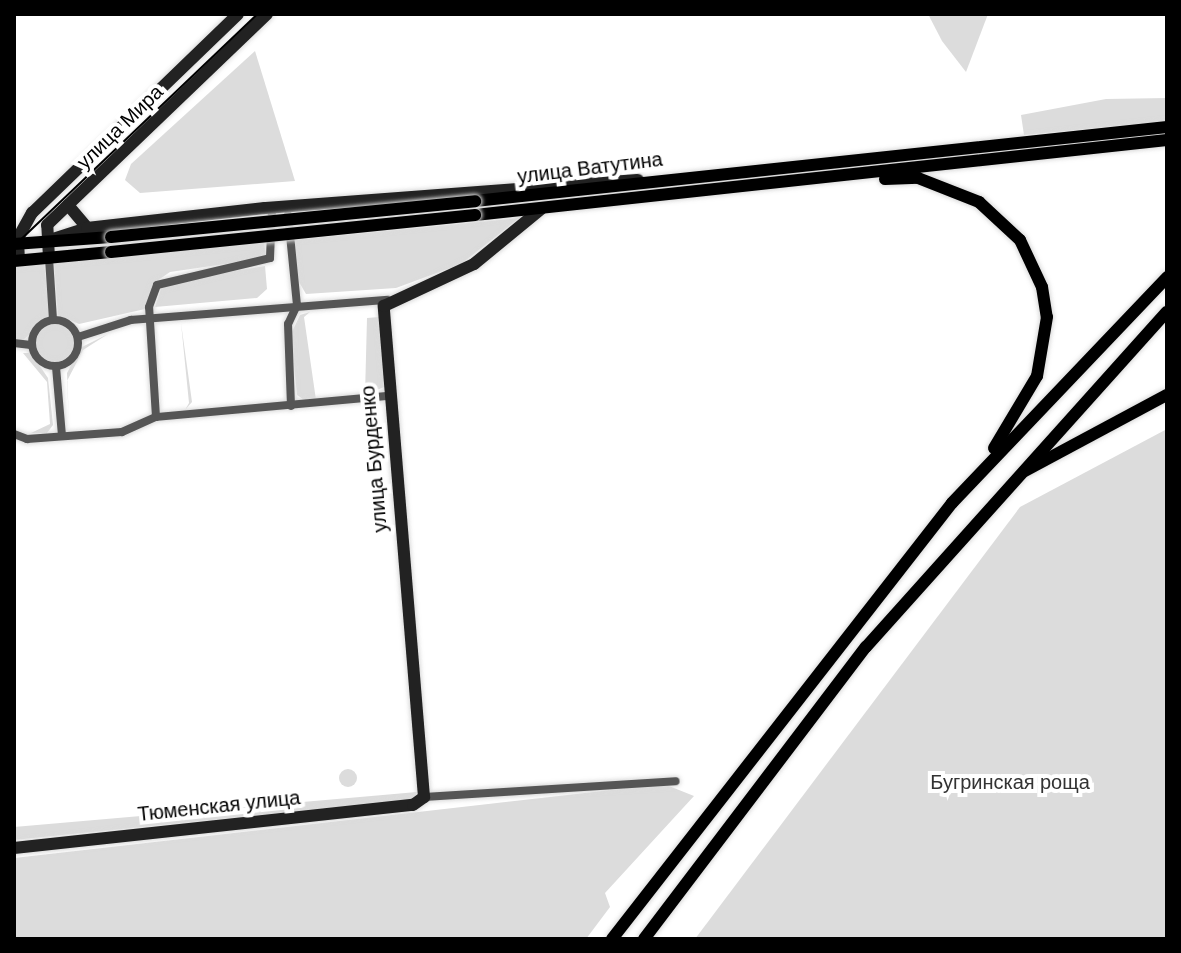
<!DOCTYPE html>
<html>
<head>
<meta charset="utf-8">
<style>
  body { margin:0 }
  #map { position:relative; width:1181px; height:953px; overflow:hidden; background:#fff; font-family:"DM Sans",sans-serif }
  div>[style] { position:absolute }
  .green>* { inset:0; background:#dcdcdc }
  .round { border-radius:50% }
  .roads { filter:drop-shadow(0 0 2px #dbdbdb) drop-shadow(0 0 2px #dbdbdb) }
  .street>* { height:8px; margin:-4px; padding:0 4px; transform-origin:4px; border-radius:4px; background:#555 }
  .street>.ring { margin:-4px; padding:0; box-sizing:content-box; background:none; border:8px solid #555; border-radius:50% }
  .secondary>* { height:12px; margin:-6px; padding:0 6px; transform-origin:6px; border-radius:6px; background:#222 }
  .primary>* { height:12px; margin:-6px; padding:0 6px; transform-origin:6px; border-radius:6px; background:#000 }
  .tram>* { height:2px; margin:-1px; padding:0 1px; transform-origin:1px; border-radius:1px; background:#000 }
  .bridges { filter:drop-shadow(0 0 2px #dbdbdb) drop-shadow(0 0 2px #dbdbdb) }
  .primary-bridge>* { height:12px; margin:-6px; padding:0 6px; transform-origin:6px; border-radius:6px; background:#000 }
  span { translate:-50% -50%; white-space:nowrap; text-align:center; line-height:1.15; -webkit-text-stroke:8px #fff; paint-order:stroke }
  .street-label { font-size:20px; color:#000 }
  .park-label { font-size:20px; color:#333 }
  .frame { position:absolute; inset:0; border:16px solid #000; pointer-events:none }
</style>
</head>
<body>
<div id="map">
  <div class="green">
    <i style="clip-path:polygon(928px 14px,988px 14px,966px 72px,942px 41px)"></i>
    <i style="clip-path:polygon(255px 51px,295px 181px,140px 193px,125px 180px,131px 164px)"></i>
    <i style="clip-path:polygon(1167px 98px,1167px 121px,1024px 135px,1021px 115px,1106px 99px)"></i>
    <i style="clip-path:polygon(519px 218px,461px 264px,396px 288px,306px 294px,299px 282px,293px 240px)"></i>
    <i style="clip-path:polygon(264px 241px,266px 258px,170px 272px,154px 283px,145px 309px,79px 324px,58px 315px,54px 262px)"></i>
    <i style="clip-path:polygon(44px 263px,50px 317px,23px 340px,14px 339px,14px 265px)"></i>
    <i style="clip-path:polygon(265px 266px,267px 289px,257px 298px,155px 307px,161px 289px,176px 280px)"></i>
    <i style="clip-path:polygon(310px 312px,304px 317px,316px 400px,306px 401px,297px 395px,291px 334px,300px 315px)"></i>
    <i style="clip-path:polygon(379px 317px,384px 387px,365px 395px,367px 318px)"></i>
    <i style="clip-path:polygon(181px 323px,192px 402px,185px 410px,189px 403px)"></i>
    <i class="round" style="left:36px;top:324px;width:38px;height:38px"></i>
    <i style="clip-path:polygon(108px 334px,83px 350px,67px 381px,69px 422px,67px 373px,80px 348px)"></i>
    <i style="clip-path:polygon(23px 353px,31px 353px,48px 378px,53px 425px,47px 433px,31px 433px,50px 424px,47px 382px)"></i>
    <i style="clip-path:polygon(1167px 429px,1167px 939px,695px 939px,1020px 507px)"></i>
    <i class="round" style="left:339px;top:769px;width:18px;height:18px"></i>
    <i style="clip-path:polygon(664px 784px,694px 796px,605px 893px,610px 907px,586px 939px,14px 939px,14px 858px)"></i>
    <i style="clip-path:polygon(417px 792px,415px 799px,14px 840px,14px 827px)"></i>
  </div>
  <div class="roads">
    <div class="street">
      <i style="left:288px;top:215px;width:90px;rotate:84.3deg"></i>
      <i style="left:297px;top:305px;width:21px;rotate:115deg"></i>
      <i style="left:288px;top:324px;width:82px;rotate:87.9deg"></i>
      <i style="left:49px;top:258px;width:62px;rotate:86.3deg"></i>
      <i class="ring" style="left:32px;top:320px;width:38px;height:38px"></i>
      <i style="left:78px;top:337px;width:56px;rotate:-17.8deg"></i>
      <i style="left:131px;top:320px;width:257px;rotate:-4.5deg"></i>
      <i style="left:14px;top:343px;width:17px;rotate:7deg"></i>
      <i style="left:56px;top:367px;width:69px;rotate:85deg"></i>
      <i style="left:156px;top:417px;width:110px;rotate:-93.6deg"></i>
      <i style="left:149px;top:307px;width:23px;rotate:-70deg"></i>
      <i style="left:157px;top:285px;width:116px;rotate:-13.4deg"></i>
      <i style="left:270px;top:258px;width:50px;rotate:-87.7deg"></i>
      <i style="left:14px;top:434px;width:14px;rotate:21deg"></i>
      <i style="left:27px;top:439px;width:95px;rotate:-4.2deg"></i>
      <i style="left:122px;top:432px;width:37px;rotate:-24deg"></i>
      <i style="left:156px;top:417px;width:233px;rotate:-5.2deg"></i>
      <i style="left:424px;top:797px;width:252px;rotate:-3.6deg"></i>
    </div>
    <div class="secondary">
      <i style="left:68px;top:205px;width:30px;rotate:50deg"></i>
      <i style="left:53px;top:239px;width:36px;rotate:-18deg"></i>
      <i style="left:87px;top:228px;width:179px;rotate:-6.4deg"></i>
      <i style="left:265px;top:208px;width:374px;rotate:-4.3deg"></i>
      <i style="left:49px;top:258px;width:33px;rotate:-93deg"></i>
      <i style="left:47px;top:225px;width:305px;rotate:-43.8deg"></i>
      <i style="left:19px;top:260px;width:22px;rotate:-93deg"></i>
      <i style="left:18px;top:238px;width:29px;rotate:-61deg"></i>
      <i style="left:32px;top:213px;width:286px;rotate:-44deg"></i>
      <i style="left:14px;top:848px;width:401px;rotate:-6.2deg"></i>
      <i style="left:413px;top:805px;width:14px;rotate:-36deg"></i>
      <i style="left:424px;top:797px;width:493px;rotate:-94.7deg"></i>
      <i style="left:384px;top:306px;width:99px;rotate:-25deg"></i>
      <i style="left:474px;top:264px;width:87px;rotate:-39.4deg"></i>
    </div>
    <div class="primary">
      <i style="left:885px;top:179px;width:33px;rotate:-2deg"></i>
      <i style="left:918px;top:178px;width:66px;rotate:21.5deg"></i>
      <i style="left:979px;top:202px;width:56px;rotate:42.8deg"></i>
      <i style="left:1020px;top:240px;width:52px;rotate:64.9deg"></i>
      <i style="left:1042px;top:287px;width:30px;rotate:81deg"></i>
      <i style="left:1047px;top:317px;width:60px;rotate:99.6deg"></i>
      <i style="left:1037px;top:376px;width:84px;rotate:120.8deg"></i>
      <i style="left:475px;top:201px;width:696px;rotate:-6.1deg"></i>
      <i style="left:475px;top:215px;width:696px;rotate:-6.19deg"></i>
      <i style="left:14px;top:244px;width:97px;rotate:-4.1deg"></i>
      <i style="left:14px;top:261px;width:97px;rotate:-5.3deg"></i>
      <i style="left:1025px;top:471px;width:161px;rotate:-28.2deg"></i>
      <i style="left:612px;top:939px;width:553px;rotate:-52.05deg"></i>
      <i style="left:952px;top:503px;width:312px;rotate:-46.4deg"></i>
      <i style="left:644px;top:939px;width:367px;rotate:-52.8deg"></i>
      <i style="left:866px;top:647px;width:450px;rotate:-48.1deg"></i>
    </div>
  </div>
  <div class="tram">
    <i style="left:14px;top:246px;width:337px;rotate:-43.6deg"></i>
  </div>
  <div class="bridges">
    <div class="primary-bridge">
      <i style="left:111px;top:237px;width:366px;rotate:-5.6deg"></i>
      <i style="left:111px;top:252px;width:366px;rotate:-5.8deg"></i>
    </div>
  </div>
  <div class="street-label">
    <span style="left:120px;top:127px;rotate:-44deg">улица Мира</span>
    <span style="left:590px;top:168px;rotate:-7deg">улица Ватутина</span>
    <span style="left:374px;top:459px;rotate:-95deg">улица Бурденко</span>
    <span style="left:219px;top:806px;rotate:-6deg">Тюменская улица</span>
  </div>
  <div class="park-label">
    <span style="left:1010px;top:782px">Бугринская роща</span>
  </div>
  <div class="frame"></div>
</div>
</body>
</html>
